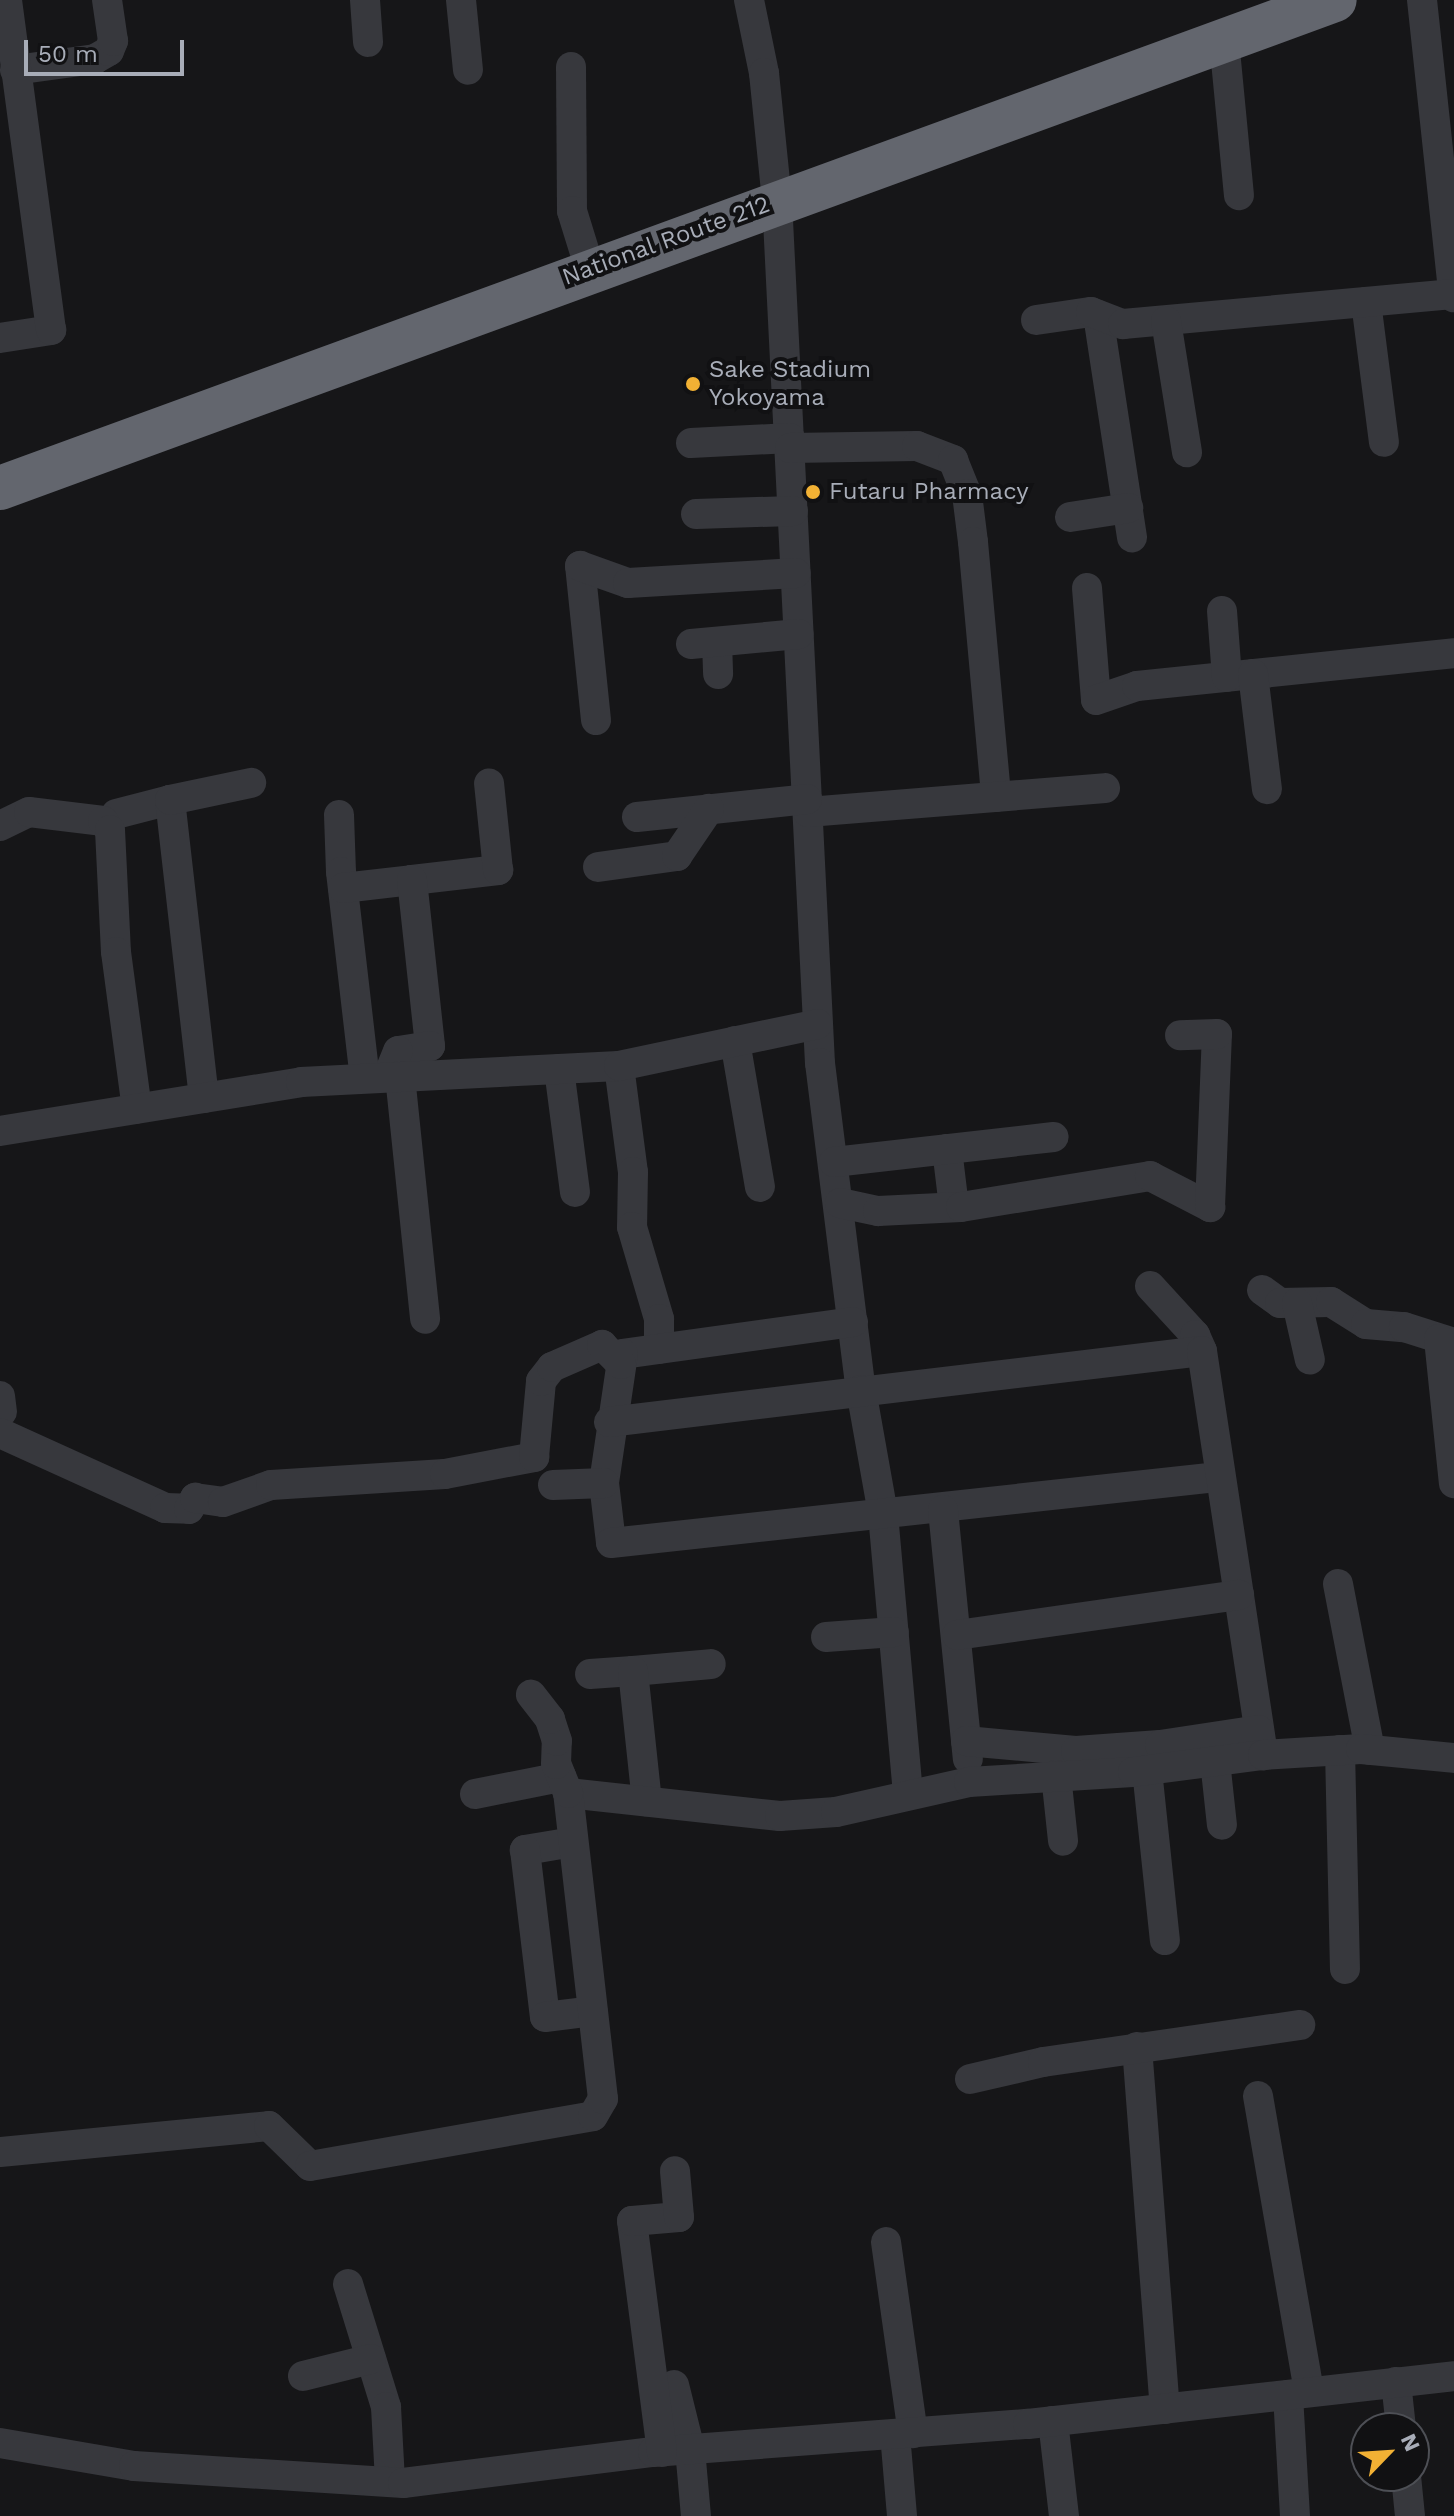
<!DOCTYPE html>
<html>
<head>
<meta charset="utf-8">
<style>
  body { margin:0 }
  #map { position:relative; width:1454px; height:2516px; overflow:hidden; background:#161618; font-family:"Work Sans",sans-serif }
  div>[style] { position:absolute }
  .minor>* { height:30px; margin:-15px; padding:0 15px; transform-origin:15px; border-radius:15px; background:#37383d }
  .highway>* { height:44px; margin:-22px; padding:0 22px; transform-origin:22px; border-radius:22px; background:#63666e }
  .dots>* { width:22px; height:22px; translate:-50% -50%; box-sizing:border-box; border:4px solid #111113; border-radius:50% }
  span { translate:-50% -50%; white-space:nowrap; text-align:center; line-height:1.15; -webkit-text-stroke:8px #111113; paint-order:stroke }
  .street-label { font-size:24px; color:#a8adb8 }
  .poi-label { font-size:24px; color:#a8adb8 }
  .left { translate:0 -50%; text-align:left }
  .north { position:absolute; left:1350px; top:2412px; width:80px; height:80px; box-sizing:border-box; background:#111113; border:2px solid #4d4f55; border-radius:50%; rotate:65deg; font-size:22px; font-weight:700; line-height:32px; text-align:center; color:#a8adb8 }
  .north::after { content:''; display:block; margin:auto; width:28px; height:36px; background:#f2b134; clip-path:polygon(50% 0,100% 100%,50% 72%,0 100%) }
  .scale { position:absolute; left:24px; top:40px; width:160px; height:36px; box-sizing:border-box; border:4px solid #a8adb8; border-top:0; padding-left:10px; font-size:24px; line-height:28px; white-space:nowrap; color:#a8adb8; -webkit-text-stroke:6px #111113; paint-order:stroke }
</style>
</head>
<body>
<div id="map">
  <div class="minor">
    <i style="left:365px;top:0;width:42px;rotate:85.9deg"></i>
    <i style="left:461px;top:0;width:70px;rotate:84.3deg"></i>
    <i style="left:749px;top:0;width:75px;rotate:78.4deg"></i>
    <i style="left:764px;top:73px;width:128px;rotate:84.2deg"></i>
    <i style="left:777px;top:200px;width:864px;rotate:87.15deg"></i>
    <i style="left:820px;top:1063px;width:330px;rotate:82.9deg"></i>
    <i style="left:861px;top:1390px;width:126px;rotate:79.9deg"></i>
    <i style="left:883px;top:1514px;width:280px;rotate:84.9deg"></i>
    <i style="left:1422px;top:0;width:299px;rotate:83.9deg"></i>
    <i style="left:1224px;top:40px;width:156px;rotate:84.5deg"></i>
    <i style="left:571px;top:67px;width:144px;rotate:89.6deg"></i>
    <i style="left:572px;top:211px;width:61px;rotate:72.8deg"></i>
    <i style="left:15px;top:70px;width:81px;rotate:-7.8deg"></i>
    <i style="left:95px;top:59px;width:16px;rotate:-30deg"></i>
    <i style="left:109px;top:51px;width:11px;rotate:-68deg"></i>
    <i style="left:113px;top:41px;width:41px;rotate:-98.3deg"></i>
    <i style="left:1366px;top:302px;width:141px;rotate:82.7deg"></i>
    <i style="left:1098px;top:315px;width:225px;rotate:81.3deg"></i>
    <i style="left:1036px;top:320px;width:56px;rotate:-8.3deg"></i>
    <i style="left:1091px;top:312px;width:34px;rotate:21deg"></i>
    <i style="left:1123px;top:324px;width:332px;rotate:-5.2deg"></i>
    <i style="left:1166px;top:321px;width:133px;rotate:80.9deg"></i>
    <i style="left:0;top:338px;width:52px;rotate:-8.9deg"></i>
    <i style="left:51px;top:330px;width:333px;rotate:-97.6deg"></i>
    <i style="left:691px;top:443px;width:99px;rotate:-2.9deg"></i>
    <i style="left:790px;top:448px;width:127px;rotate:-0.9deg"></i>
    <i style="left:917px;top:446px;width:39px;rotate:21deg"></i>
    <i style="left:953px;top:460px;width:37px;rotate:68deg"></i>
    <i style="left:967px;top:494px;width:48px;rotate:82.9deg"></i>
    <i style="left:973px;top:542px;width:256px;rotate:84.8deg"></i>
    <i style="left:696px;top:514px;width:97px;rotate:-1.8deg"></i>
    <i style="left:1070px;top:517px;width:59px;rotate:-8.8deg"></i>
    <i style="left:1087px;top:588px;width:112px;rotate:85.4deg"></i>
    <i style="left:1096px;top:700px;width:43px;rotate:-18.9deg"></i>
    <i style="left:1137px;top:686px;width:319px;rotate:-5.9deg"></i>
    <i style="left:1222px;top:611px;width:66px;rotate:85.7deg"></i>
    <i style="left:717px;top:642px;width:32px;rotate:88deg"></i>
    <i style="left:691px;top:644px;width:108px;rotate:-5.3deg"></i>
    <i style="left:1253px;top:674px;width:116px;rotate:83.1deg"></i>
    <i style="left:596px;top:720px;width:155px;rotate:-95.9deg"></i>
    <i style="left:580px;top:566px;width:51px;rotate:19.5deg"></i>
    <i style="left:628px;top:583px;width:168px;rotate:-3.4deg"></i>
    <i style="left:808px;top:812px;width:298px;rotate:-4.6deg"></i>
    <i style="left:116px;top:814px;width:56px;rotate:-14.5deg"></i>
    <i style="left:339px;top:815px;width:57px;rotate:88deg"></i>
    <i style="left:341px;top:872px;width:207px;rotate:83.4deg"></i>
    <i style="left:637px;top:817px;width:171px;rotate:-6deg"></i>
    <i style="left:0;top:826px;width:32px;rotate:-26deg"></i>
    <i style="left:29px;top:812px;width:75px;rotate:6.9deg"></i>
    <i style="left:103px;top:821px;width:11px;rotate:52deg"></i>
    <i style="left:110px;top:830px;width:122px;rotate:87.2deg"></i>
    <i style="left:116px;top:952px;width:158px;rotate:82.4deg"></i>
    <i style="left:598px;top:867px;width:80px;rotate:-7.9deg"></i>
    <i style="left:677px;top:856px;width:57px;rotate:-55.8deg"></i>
    <i style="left:412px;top:880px;width:87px;rotate:-6.6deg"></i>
    <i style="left:498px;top:870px;width:87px;rotate:-95.9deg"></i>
    <i style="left:343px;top:888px;width:69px;rotate:-6.6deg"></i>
    <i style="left:412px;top:880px;width:167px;rotate:83.8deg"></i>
    <i style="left:430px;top:1046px;width:32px;rotate:171deg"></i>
    <i style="left:398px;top:1051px;width:27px;rotate:112deg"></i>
    <i style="left:735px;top:1041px;width:148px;rotate:80.3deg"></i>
    <i style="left:619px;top:1066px;width:107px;rotate:82.5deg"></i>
    <i style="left:633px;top:1172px;width:55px;rotate:91deg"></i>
    <i style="left:632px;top:1227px;width:96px;rotate:73.6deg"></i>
    <i style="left:659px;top:1319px;width:30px;rotate:90deg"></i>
    <i style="left:559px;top:1069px;width:124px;rotate:82.6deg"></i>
    <i style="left:400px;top:1076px;width:244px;rotate:84.1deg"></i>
    <i style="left:204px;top:1098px;width:300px;rotate:-96.5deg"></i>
    <i style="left:170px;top:800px;width:83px;rotate:-11.9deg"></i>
    <i style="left:0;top:1131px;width:305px;rotate:-9.2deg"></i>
    <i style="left:301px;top:1082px;width:318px;rotate:-2.9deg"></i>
    <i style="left:619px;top:1066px;width:203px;rotate:-11.9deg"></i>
    <i style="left:947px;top:1149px;width:58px;rotate:83.1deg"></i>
    <i style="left:834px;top:1162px;width:221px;rotate:-6.5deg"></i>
    <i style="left:840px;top:1203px;width:39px;rotate:12deg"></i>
    <i style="left:878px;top:1211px;width:83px;rotate:-2.8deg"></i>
    <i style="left:961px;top:1207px;width:192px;rotate:-9.3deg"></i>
    <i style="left:1150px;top:1176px;width:68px;rotate:27.3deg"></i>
    <i style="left:1210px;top:1207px;width:173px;rotate:-87.7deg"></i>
    <i style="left:1217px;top:1034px;width:37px;rotate:178deg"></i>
    <i style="left:1150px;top:1286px;width:67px;rotate:47.4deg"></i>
    <i style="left:1195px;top:1335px;width:17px;rotate:66deg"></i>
    <i style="left:1262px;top:1290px;width:22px;rotate:36deg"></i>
    <i style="left:1280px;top:1303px;width:51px;rotate:-1.1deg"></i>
    <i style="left:1331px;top:1302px;width:41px;rotate:32.2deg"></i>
    <i style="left:1366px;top:1324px;width:38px;rotate:5deg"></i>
    <i style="left:1404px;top:1327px;width:52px;rotate:17.7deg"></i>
    <i style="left:1297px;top:1303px;width:58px;rotate:77.2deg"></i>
    <i style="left:853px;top:1322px;width:232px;rotate:172.1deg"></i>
    <i style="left:623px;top:1354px;width:130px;rotate:98.4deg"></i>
    <i style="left:604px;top:1483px;width:60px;rotate:83.3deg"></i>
    <i style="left:611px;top:1543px;width:611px;rotate:-6.21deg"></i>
    <i style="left:1439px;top:1339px;width:145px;rotate:84.1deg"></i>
    <i style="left:0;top:1396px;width:16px;rotate:83deg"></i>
    <i style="left:609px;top:1422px;width:597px;rotate:-6.83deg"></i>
    <i style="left:1202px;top:1351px;width:409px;rotate:81.4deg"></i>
    <i style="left:0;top:1433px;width:181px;rotate:24.4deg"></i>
    <i style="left:165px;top:1508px;width:24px;rotate:2deg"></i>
    <i style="left:189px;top:1509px;width:13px;rotate:-61deg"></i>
    <i style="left:195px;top:1498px;width:28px;rotate:8deg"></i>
    <i style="left:223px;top:1502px;width:51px;rotate:-19.5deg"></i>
    <i style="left:271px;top:1485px;width:174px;rotate:-3.6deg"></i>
    <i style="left:445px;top:1474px;width:91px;rotate:-10.8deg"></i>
    <i style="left:534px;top:1457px;width:76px;rotate:-84.7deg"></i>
    <i style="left:541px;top:1381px;width:18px;rotate:-52deg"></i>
    <i style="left:552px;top:1367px;width:55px;rotate:-23.7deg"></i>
    <i style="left:602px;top:1345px;width:27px;rotate:45deg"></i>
    <i style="left:553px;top:1485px;width:51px;rotate:-2.2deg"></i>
    <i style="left:943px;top:1510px;width:250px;rotate:84.3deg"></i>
    <i style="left:1338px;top:1584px;width:169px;rotate:79.1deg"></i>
    <i style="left:957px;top:1635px;width:285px;rotate:-8.1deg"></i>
    <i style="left:826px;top:1637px;width:68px;rotate:-4.2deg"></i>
    <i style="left:633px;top:1671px;width:78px;rotate:-5.1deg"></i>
    <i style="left:590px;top:1674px;width:43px;rotate:-4deg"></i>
    <i style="left:633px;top:1671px;width:131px;rotate:83.9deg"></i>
    <i style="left:966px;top:1741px;width:110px;rotate:5.2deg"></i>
    <i style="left:1076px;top:1751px;width:84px;rotate:-4.1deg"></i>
    <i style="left:1160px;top:1745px;width:100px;rotate:-8.6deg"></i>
    <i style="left:1340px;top:1750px;width:219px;rotate:88.7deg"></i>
    <i style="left:1215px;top:1761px;width:64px;rotate:83.8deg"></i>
    <i style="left:1147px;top:1770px;width:171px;rotate:84deg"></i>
    <i style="left:1056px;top:1775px;width:66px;rotate:83.9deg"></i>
    <i style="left:568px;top:1793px;width:213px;rotate:6.2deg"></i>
    <i style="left:780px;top:1816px;width:56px;rotate:-4.1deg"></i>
    <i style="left:836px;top:1812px;width:136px;rotate:-12.7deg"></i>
    <i style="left:969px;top:1782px;width:164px;rotate:-3.5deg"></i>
    <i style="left:1133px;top:1772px;width:131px;rotate:-7.5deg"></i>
    <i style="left:1263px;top:1755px;width:98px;rotate:-3.5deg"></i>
    <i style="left:1361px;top:1749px;width:93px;rotate:5.5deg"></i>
    <i style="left:475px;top:1794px;width:88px;rotate:-11.2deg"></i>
    <i style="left:573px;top:1842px;width:49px;rotate:170.5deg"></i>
    <i style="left:525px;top:1850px;width:168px;rotate:83.2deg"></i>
    <i style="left:545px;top:2017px;width:48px;rotate:-7.1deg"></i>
    <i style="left:1137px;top:2047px;width:363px;rotate:85.6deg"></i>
    <i style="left:970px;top:2079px;width:75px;rotate:-13.1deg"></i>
    <i style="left:1043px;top:2062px;width:260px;rotate:-8.2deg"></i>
    <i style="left:1258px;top:2096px;width:300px;rotate:80.2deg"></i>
    <i style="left:0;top:2152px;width:270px;rotate:-5.5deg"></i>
    <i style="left:269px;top:2126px;width:57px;rotate:44.3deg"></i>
    <i style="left:310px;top:2166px;width:287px;rotate:-10deg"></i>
    <i style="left:593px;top:2116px;width:20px;rotate:-60deg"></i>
    <i style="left:603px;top:2099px;width:308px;rotate:-96.5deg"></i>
    <i style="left:568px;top:1793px;width:31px;rotate:-112deg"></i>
    <i style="left:556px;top:1764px;width:23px;rotate:-88deg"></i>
    <i style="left:557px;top:1741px;width:23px;rotate:-108deg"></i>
    <i style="left:550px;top:1719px;width:31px;rotate:-128deg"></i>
    <i style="left:886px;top:2242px;width:193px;rotate:82deg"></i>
    <i style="left:348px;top:2284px;width:129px;rotate:72.8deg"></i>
    <i style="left:386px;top:2407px;width:75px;rotate:86.9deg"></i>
    <i style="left:303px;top:2376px;width:70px;rotate:-14deg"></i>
    <i style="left:1396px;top:2382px;width:46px;rotate:83.8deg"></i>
    <i style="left:674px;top:2385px;width:66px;rotate:76deg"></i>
    <i style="left:690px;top:2449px;width:67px;rotate:84.9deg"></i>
    <i style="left:1288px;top:2395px;width:121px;rotate:86.7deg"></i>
    <i style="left:1053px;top:2421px;width:96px;rotate:83.4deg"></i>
    <i style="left:895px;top:2434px;width:82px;rotate:85.1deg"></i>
    <i style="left:0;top:2443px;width:136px;rotate:9.7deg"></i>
    <i style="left:134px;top:2466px;width:270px;rotate:3.6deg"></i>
    <i style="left:403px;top:2483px;width:252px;rotate:-7.1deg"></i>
    <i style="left:653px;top:2452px;width:376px;rotate:-4.3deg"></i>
    <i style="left:1028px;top:2424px;width:429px;rotate:-6.4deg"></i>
    <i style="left:662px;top:2452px;width:233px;rotate:-97.4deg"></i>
    <i style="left:632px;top:2221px;width:47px;rotate:-4.9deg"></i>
    <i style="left:679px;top:2217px;width:46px;rotate:-95deg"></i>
    <i style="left:1406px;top:2476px;width:40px;rotate:84.3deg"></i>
  </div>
  <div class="highway">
    <i style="left:0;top:488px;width:1421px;rotate:-20.08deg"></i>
  </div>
  <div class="dots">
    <i style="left:693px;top:384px;background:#f2b134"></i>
    <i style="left:813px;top:492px;background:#f2b134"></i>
  </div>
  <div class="street-label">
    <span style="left:666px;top:241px;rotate:-20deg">National Route 212</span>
  </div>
  <div class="poi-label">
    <span class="left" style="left:709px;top:384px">Sake Stadium<br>Yokoyama</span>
    <span class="left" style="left:829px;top:492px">Futaru Pharmacy</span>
  </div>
  <div class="north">N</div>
  <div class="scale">50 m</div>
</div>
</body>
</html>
